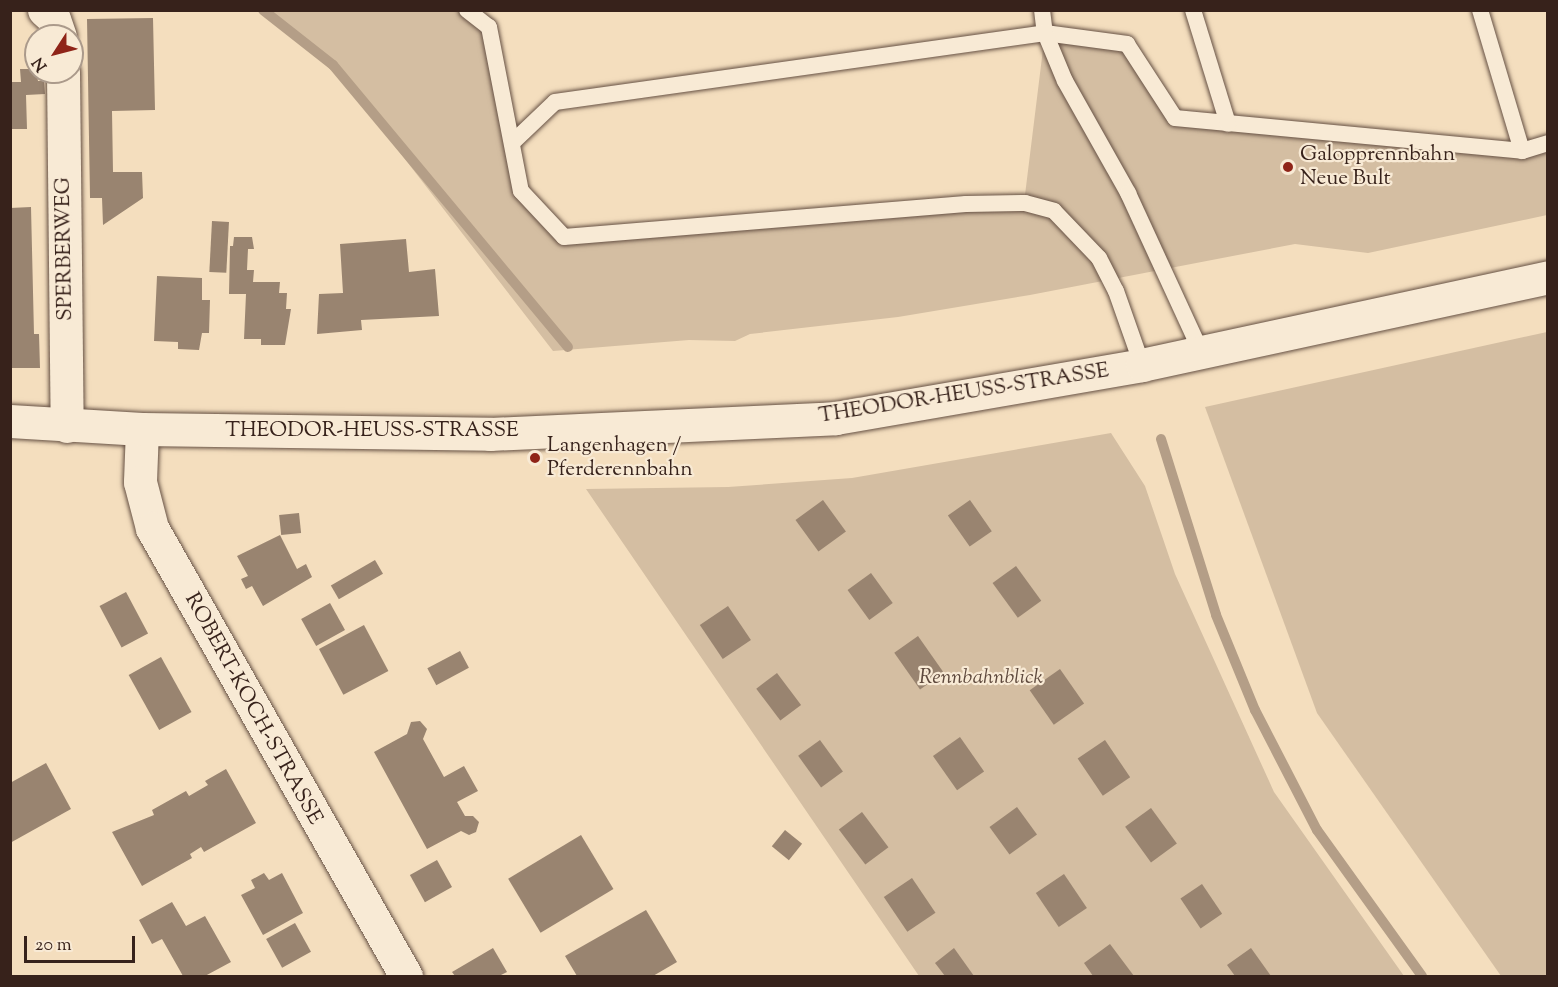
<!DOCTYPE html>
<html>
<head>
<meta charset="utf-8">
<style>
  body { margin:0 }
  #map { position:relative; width:1558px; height:987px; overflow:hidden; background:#f4debe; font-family:"Sorts Mill Goudy",serif }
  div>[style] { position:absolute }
  .green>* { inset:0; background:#d4bea2 }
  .stream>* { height:10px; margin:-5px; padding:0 5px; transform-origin:5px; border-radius:5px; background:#b49e87 }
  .building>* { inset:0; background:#998470; transform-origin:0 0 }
  .roads { filter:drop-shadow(0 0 2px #665144) drop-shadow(0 0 2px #665144) }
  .lane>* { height:16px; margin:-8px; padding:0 8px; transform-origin:8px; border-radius:8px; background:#f8ead5 }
  .street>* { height:33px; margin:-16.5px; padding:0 16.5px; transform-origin:16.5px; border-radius:16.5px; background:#f8ead5 }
  .secondary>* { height:33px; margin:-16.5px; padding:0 16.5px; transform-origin:16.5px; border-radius:16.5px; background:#f8ead5 }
  .dots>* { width:16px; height:16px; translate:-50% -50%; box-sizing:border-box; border:3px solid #f8ead5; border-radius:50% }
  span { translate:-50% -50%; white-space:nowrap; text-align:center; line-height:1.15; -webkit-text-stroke:4.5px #f8ead5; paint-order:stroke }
  .poi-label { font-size:21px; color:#37221b }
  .left { translate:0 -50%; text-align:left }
  .street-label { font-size:21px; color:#37221b }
  .park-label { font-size:21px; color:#5e493d; font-style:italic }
  .frame { position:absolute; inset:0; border:12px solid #37221b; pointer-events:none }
  .north { position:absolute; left:24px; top:24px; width:60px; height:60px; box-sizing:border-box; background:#f8ead5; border:2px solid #ab9a8b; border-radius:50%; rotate:234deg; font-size:16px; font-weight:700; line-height:24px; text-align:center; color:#37221b }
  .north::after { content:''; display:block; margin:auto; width:21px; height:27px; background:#8f2418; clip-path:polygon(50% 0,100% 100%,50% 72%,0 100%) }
  .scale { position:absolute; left:24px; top:936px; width:111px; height:27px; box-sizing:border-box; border:3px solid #37221b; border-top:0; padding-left:8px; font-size:18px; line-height:21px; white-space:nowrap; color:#37221b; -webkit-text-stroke:4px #f8ead5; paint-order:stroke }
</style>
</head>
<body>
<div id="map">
  <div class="green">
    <i style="clip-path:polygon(257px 11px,467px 11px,489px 27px,521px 191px,564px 237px,1024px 203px,1045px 33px,1127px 44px,1175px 118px,1522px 151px,1547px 143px,1547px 215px,1368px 253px,1295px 244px,1030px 295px,898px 317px,750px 334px,735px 341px,689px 340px,553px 351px,327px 58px)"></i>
    <i style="clip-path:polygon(1547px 332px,1547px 976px,1501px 976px,1317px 713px,1205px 407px)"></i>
    <i style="clip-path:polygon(1111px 433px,1145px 486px,1175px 574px,1274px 792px,1404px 976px,919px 976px,586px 489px,728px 487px,852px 478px)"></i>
  </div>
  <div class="stream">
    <i style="left:263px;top:10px;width:89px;rotate:38.2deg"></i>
    <i style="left:333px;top:65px;width:367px;rotate:50.2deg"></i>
    <i style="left:1161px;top:439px;width:184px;rotate:72.6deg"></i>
    <i style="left:1216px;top:615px;width:103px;rotate:67.7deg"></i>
    <i style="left:1255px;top:710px;width:135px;rotate:62.7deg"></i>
    <i style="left:1317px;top:830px;width:180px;rotate:54.3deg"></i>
  </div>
  <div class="building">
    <i style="clip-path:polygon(153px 18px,155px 110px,112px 111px,113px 172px,142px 172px,143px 198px,103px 225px,102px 198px,90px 198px,87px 19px)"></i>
    <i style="clip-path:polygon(20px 69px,36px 69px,38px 81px,44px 81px,45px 94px,26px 95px,27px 129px,10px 129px,10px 82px,21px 82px)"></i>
    <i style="clip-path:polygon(31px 207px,34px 334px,39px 334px,40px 368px,10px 368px,10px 208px)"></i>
    <i style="left:212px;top:221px;width:17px;height:51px;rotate:3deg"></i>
    <i style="clip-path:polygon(234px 237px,252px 237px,254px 249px,248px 249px,247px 270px,254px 270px,253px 282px,280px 282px,279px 293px,287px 293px,286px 309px,291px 309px,285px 345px,261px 345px,261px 339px,244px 339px,246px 294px,229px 294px,230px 246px,233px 246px)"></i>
    <i style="clip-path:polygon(406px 239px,409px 272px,435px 269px,439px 316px,361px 320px,362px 330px,317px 334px,319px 294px,343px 293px,340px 244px)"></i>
    <i style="clip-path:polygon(157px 276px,202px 278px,202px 300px,210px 300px,209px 333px,202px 333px,199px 350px,178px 349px,178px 342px,154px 341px)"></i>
    <i style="left:823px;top:500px;width:39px;height:34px;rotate:54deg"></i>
    <i style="left:970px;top:500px;width:38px;height:27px;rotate:55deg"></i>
    <i style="left:299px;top:513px;width:20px;height:20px;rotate:84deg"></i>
    <i style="clip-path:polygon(280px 535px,297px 569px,306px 564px,312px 577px,263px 606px,252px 586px,246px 589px,241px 579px,248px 576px,237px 556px)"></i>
    <i style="left:375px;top:560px;width:16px;height:51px;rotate:60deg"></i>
    <i style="left:1016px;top:566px;width:43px;height:29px;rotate:54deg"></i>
    <i style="left:871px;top:573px;width:37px;height:29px;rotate:54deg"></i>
    <i style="left:126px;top:592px;width:47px;height:30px;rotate:62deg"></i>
    <i style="left:330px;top:603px;width:31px;height:33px;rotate:61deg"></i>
    <i style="left:728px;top:606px;width:41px;height:34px;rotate:56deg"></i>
    <i style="left:364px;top:625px;width:52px;height:51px;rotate:62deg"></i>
    <i style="left:918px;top:636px;width:45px;height:29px;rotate:55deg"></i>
    <i style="left:460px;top:651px;width:19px;height:37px;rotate:62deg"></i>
    <i style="left:161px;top:657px;width:63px;height:37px;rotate:61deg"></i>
    <i style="left:1060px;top:669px;width:42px;height:37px;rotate:55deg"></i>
    <i style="left:777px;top:673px;width:40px;height:26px;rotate:53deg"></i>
    <i style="clip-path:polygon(420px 721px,427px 729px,423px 739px,444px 777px,464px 766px,478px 791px,457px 802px,465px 816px,473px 816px,479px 822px,476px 832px,469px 835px,461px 831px,427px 849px,374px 752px,407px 734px,411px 722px)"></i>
    <i style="left:960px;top:737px;width:42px;height:33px;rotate:55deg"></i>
    <i style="left:820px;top:740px;width:39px;height:27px;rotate:54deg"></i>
    <i style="left:1105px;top:740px;width:45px;height:33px;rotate:56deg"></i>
    <i style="clip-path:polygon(46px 763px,71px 809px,10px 843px,10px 783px)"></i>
    <i style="clip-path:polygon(226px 769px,256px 823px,204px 852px,201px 847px,190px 854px,192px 858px,142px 886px,112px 832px,154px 815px,152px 810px,186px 791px,189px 796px,208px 785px,205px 781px)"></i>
    <i style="left:1017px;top:807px;width:34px;height:34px;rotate:54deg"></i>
    <i style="left:1151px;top:808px;width:44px;height:32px;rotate:54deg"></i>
    <i style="left:862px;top:812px;width:44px;height:29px;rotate:53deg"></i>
    <i style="left:785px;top:830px;width:22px;height:21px;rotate:39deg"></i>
    <i style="left:581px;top:835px;width:63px;height:85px;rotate:59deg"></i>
    <i style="left:437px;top:860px;width:31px;height:31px;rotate:61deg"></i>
    <i style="clip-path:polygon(264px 873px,269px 880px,282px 873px,303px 913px,263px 935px,241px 895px,255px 888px,251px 880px)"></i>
    <i style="left:1064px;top:874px;width:41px;height:34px;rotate:56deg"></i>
    <i style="left:912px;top:878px;width:42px;height:34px;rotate:56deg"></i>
    <i style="left:1202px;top:884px;width:36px;height:26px;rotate:56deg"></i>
    <i style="clip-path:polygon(172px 902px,186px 926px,205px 916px,231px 962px,205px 976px,183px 976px,162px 939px,152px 944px,139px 920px)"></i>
    <i style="clip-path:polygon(646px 910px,677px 962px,653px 976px,577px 976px,565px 956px)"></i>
    <i style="left:295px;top:923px;width:33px;height:33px;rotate:61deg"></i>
    <i style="clip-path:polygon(1110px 944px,1134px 976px,1093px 976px,1084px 963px)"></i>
    <i style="clip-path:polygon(493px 948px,507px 972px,499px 976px,455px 976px,452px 972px)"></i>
    <i style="clip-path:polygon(954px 948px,974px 976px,945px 976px,935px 963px)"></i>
    <i style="clip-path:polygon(1251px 948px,1271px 976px,1235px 976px,1227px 965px)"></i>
  </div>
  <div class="roads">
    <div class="lane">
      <i style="left:467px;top:10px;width:28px;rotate:38deg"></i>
      <i style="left:489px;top:27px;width:167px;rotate:79deg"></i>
      <i style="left:521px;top:191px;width:63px;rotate:46.9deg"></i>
      <i style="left:564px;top:237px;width:403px;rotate:-4.7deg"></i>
      <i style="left:966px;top:204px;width:59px;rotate:-1deg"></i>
      <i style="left:1025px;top:203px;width:30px;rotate:15deg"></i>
      <i style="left:1054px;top:211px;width:65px;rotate:46.2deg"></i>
      <i style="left:1099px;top:258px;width:37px;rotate:63deg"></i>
      <i style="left:1116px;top:291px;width:78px;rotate:70.6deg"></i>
      <i style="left:1042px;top:10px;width:23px;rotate:83deg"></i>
      <i style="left:1045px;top:33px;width:83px;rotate:7.6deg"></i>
      <i style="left:1127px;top:44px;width:88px;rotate:57deg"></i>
      <i style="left:1175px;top:118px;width:349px;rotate:5.4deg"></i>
      <i style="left:1522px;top:151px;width:27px;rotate:-17deg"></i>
      <i style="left:1193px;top:10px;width:119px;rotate:72.9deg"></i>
      <i style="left:1480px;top:10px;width:147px;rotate:73.4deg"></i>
      <i style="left:512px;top:143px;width:59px;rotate:-43.6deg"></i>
      <i style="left:555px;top:102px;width:495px;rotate:-8deg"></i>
      <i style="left:1045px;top:33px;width:52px;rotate:67.4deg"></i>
      <i style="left:1065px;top:81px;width:129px;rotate:60.6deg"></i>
      <i style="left:1128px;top:193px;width:175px;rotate:65.3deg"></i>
    </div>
    <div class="street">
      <i style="left:44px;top:10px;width:13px;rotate:42deg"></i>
      <i style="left:54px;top:19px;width:18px;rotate:71deg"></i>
      <i style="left:63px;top:72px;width:354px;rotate:89.4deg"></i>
      <i style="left:142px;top:429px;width:53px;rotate:92.2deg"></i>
      <i style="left:140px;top:482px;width:48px;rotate:75.4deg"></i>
      <i style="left:152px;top:528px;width:515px;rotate:60.45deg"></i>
    </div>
    <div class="secondary">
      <i style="left:10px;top:421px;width:132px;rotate:3.5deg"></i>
      <i style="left:142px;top:429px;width:348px;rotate:0.8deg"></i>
      <i style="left:490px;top:434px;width:346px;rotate:-2.6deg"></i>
      <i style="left:836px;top:418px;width:311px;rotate:-9.8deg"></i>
      <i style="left:1142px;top:365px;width:415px;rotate:-12.2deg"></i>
    </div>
  </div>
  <div class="dots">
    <i style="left:1288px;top:167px;background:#8f2418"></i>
    <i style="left:535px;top:458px;background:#8f2418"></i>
  </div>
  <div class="poi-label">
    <span class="left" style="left:1300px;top:167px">Galopprennbahn<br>Neue Bult</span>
    <span class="left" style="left:547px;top:458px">Langenhagen /<br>Pferderennbahn</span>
  </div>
  <div class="street-label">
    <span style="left:65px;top:249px;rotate:-91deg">SPERBERWEG</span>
    <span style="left:964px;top:394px;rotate:-9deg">THEODOR-HEUSS-STRASSE</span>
    <span style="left:372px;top:431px">THEODOR-HEUSS-STRASSE</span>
    <span style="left:253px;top:709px;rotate:61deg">ROBERT-KOCH-STRASSE</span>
  </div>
  <div class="park-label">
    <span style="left:981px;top:678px">Rennbahnblick</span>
  </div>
  <div class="frame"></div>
  <div class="north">N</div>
  <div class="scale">20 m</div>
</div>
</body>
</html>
